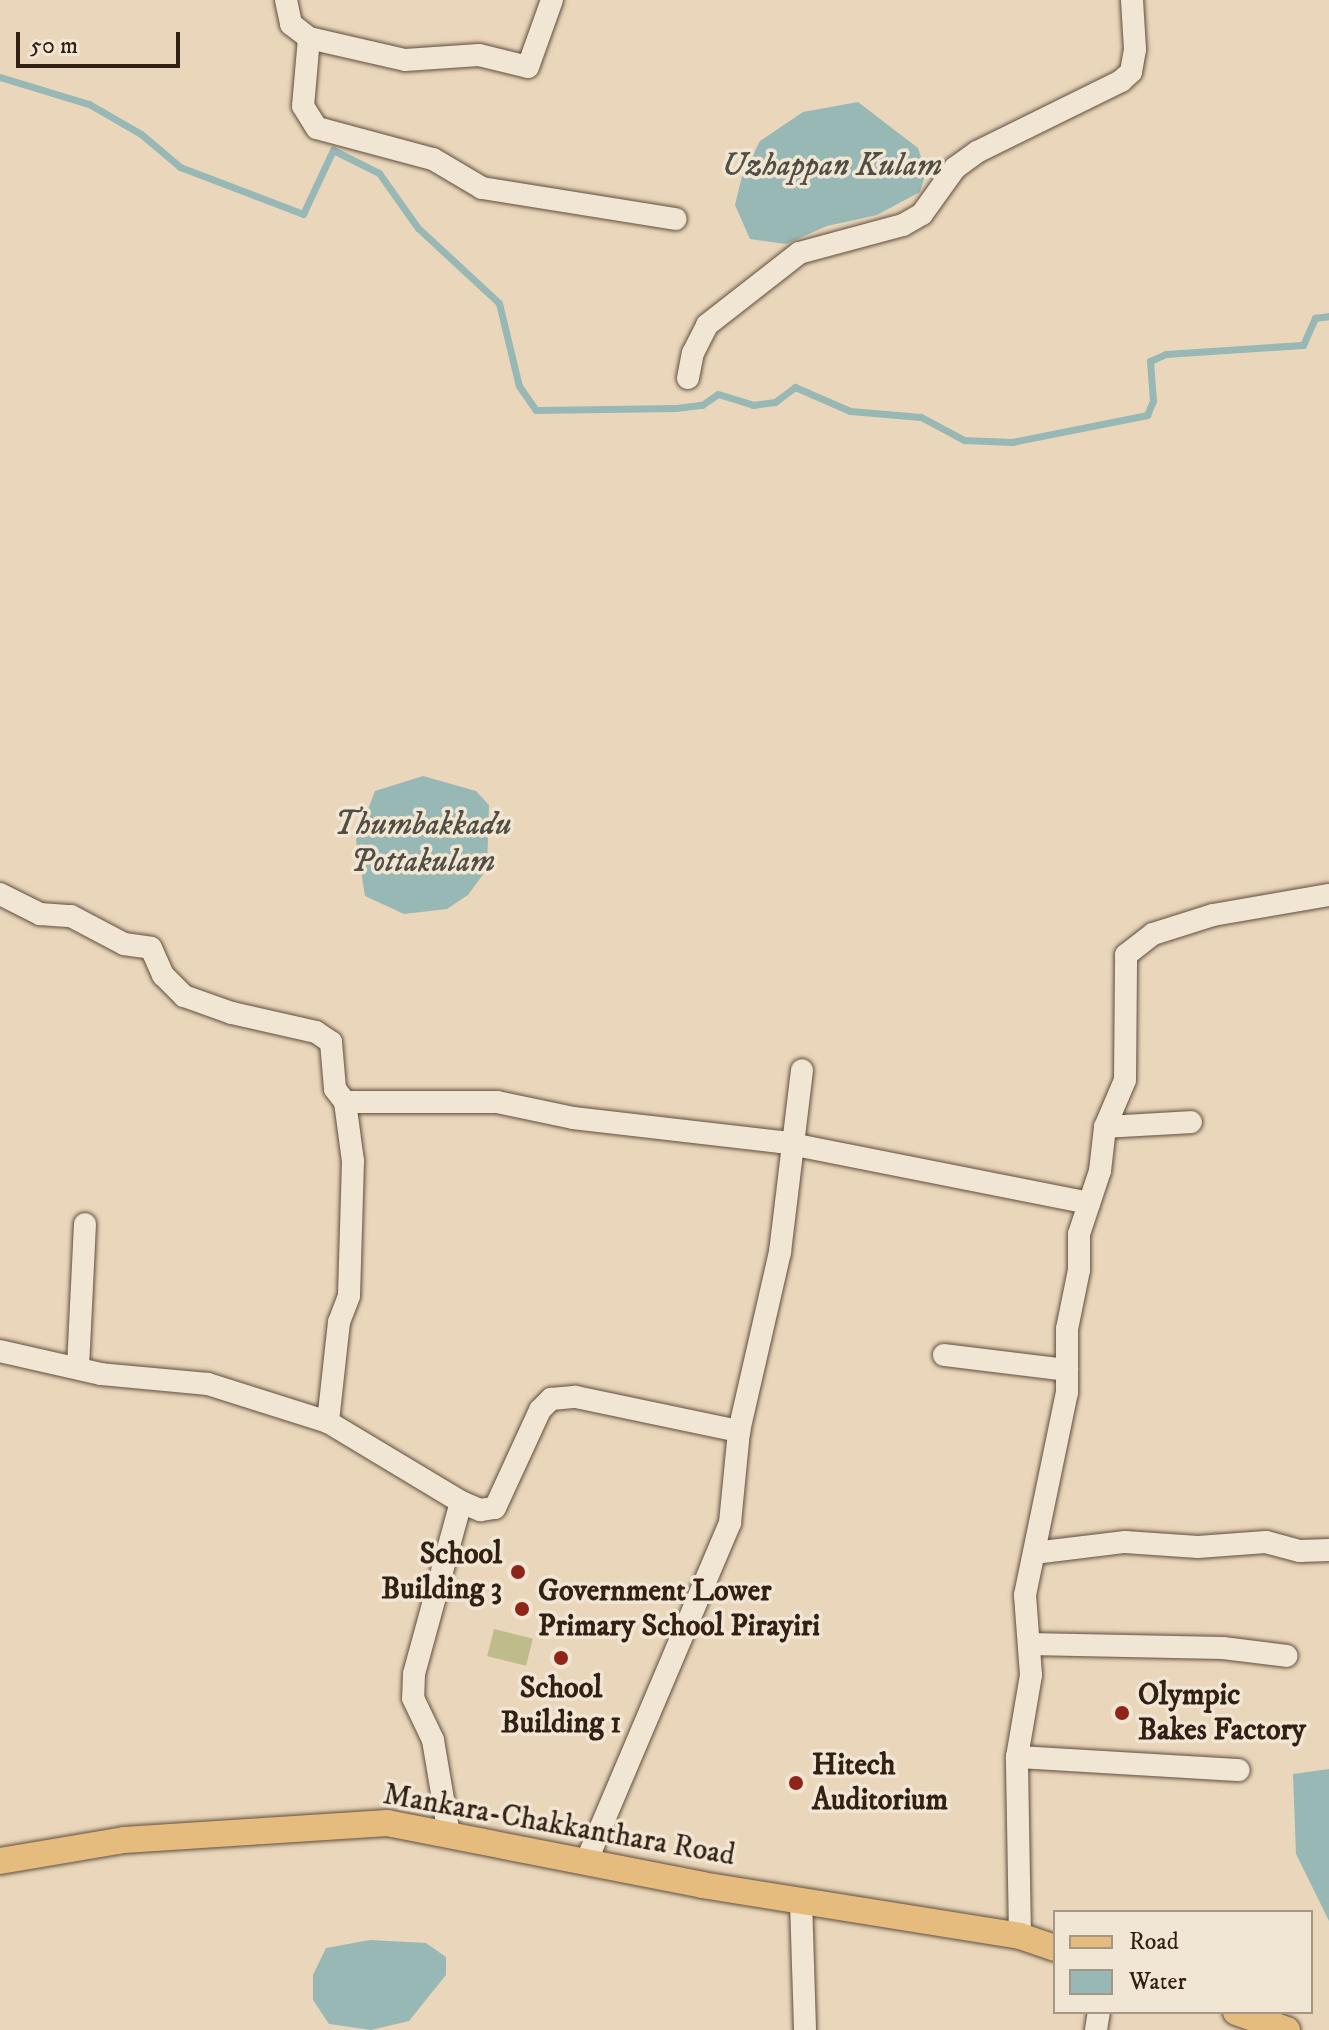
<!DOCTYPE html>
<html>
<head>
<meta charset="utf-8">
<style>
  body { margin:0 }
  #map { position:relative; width:1329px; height:2030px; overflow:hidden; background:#ead7bb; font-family:"IM FELL DW Pica",serif }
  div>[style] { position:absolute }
  .green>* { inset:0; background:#bebc8b; transform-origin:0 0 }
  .water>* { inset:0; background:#98b8b6 }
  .stream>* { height:7px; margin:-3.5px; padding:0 3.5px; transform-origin:3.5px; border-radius:3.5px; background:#98b8b6 }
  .roads { filter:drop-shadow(0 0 2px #604e3e) drop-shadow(0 0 2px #604e3e) }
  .minor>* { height:22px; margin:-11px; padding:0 11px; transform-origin:11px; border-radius:11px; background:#f1e5d3 }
  .major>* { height:26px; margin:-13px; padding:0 13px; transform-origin:13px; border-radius:13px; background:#e5bc7e }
  .dots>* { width:22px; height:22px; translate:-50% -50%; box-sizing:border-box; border:4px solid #f1e5d3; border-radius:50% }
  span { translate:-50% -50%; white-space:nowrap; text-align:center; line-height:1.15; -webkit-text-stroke:7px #f1e5d3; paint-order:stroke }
  .poi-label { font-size:30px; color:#322014; font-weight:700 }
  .right { translate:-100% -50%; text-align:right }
  .left { translate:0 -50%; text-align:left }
  .street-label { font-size:30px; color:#322014 }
  .water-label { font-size:32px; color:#514e45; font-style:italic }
  .legend { position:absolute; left:1053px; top:1910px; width:260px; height:104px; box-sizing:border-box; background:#f1e5d3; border:2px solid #a59687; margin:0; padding:10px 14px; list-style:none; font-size:24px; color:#322014 }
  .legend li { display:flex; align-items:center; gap:16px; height:40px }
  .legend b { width:40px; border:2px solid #a59687 }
  .scale { position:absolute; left:16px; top:32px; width:164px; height:36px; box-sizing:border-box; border:4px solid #322014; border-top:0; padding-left:10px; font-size:24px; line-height:28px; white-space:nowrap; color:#322014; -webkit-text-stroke:6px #f1e5d3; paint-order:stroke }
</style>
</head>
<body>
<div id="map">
  <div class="green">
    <i style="left:494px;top:1629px;width:40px;height:28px;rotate:14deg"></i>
  </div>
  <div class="water">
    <i style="clip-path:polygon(858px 102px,918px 148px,926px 172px,920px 192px,877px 215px,827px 226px,786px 244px,750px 239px,735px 205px,742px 176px,760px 141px,803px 112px)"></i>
    <i style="clip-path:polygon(423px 776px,476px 791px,489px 805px,487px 869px,468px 895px,447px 909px,404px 914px,365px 896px,356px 840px,375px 791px)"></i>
    <i style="clip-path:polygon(1329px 1769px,1329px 1921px,1296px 1854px,1293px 1774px)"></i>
    <i style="clip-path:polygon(370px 1940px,426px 1943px,446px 1957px,446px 1975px,409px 2021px,371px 2030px,329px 2024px,313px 2000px,313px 1975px,326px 1948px)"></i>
  </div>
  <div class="stream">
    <i style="left:0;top:77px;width:93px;rotate:16.9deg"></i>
    <i style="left:89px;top:104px;width:60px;rotate:30deg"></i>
    <i style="left:141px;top:134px;width:51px;rotate:40.2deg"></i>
    <i style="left:180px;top:167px;width:132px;rotate:20.9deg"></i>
    <i style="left:303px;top:214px;width:71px;rotate:-64.9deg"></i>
    <i style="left:333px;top:150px;width:51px;rotate:26.6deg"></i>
    <i style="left:379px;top:173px;width:67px;rotate:54.7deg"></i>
    <i style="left:418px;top:228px;width:110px;rotate:42.8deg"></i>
    <i style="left:499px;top:303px;width:85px;rotate:76.5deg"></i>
    <i style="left:519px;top:386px;width:29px;rotate:55deg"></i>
    <i style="left:536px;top:410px;width:140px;rotate:-0.8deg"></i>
    <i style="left:676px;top:408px;width:26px;rotate:-7deg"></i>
    <i style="left:702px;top:405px;width:19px;rotate:-35deg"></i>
    <i style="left:718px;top:394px;width:37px;rotate:17deg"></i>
    <i style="left:753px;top:405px;width:22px;rotate:-8deg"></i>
    <i style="left:775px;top:402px;width:25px;rotate:-37deg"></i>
    <i style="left:795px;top:387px;width:60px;rotate:23.6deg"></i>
    <i style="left:850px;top:411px;width:71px;rotate:4.8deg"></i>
    <i style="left:921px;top:417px;width:49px;rotate:28.1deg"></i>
    <i style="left:964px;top:440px;width:48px;rotate:2.4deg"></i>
    <i style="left:1012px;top:442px;width:138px;rotate:-11.3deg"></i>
    <i style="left:1147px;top:415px;width:15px;rotate:-67deg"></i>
    <i style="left:1153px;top:401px;width:40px;rotate:-94.3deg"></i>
    <i style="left:1150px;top:361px;width:17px;rotate:-24deg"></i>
    <i style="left:1166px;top:354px;width:137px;rotate:-3.8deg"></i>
    <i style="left:1303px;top:345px;width:30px;rotate:-66deg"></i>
    <i style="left:1315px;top:318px;width:14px;rotate:-8deg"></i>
  </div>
  <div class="roads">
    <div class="minor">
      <i style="left:286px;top:0;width:25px;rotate:78deg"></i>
      <i style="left:291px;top:24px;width:23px;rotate:38deg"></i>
      <i style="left:309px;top:38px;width:68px;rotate:95deg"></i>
      <i style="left:303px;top:106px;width:26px;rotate:58deg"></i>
      <i style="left:317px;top:128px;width:120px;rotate:15deg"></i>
      <i style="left:433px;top:159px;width:57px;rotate:30.6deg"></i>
      <i style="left:482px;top:188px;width:196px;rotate:9.1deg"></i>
      <i style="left:309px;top:38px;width:98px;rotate:12.9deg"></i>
      <i style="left:405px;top:60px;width:74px;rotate:-3.9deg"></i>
      <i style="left:479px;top:55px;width:50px;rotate:13.8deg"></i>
      <i style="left:528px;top:67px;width:71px;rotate:-70.3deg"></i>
      <i style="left:688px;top:378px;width:25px;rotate:-79deg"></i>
      <i style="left:693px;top:353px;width:31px;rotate:-63deg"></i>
      <i style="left:707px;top:325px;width:117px;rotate:-38deg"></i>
      <i style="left:799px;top:253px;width:108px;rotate:-15.1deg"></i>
      <i style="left:903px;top:225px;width:22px;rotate:-30deg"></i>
      <i style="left:922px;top:214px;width:57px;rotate:-54.3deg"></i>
      <i style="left:955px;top:168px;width:27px;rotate:-36deg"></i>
      <i style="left:977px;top:152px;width:161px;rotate:-26.2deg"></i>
      <i style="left:1121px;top:81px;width:13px;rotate:-42deg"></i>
      <i style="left:1131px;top:72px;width:23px;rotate:-80deg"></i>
      <i style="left:1135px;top:49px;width:49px;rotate:-93.5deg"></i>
      <i style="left:0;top:894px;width:45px;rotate:26.6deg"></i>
      <i style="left:40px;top:914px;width:31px;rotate:4deg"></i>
      <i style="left:71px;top:916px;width:60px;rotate:27.8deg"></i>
      <i style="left:124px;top:944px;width:27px;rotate:8deg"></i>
      <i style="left:151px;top:948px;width:30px;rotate:66deg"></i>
      <i style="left:163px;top:975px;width:30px;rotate:45deg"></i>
      <i style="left:184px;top:996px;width:51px;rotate:19.5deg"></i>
      <i style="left:232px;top:1013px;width:86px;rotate:12.7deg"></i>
      <i style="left:316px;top:1032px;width:18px;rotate:34deg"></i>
      <i style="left:331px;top:1042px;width:47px;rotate:85.1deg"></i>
      <i style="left:335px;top:1089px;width:16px;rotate:52deg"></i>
      <i style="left:345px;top:1102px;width:60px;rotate:82.3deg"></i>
      <i style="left:353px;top:1161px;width:135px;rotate:91.7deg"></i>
      <i style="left:349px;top:1296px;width:28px;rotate:111deg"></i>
      <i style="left:339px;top:1322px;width:101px;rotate:96.3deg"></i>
      <i style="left:328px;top:1422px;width:126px;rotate:-162.4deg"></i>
      <i style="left:208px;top:1384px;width:107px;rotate:-174.7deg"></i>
      <i style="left:101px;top:1374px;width:104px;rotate:-167.2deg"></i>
      <i style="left:345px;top:1102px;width:152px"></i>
      <i style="left:497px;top:1102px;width:78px;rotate:11.9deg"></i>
      <i style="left:573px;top:1118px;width:209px;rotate:6.6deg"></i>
      <i style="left:781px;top:1142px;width:314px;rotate:11.2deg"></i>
      <i style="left:1105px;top:1127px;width:86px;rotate:-3.3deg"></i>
      <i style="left:944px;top:1355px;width:124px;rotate:7deg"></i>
      <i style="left:78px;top:1367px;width:143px;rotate:-87.2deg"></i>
      <i style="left:328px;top:1422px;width:155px;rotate:31deg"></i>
      <i style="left:461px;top:1502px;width:178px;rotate:105.3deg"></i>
      <i style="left:414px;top:1674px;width:24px;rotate:92deg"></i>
      <i style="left:413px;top:1698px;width:47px;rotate:64.5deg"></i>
      <i style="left:433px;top:1740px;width:96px;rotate:80.4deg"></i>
      <i style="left:739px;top:1431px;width:184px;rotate:-77.1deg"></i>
      <i style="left:780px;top:1252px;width:183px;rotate:-83.1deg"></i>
      <i style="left:461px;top:1502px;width:21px;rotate:23deg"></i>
      <i style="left:480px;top:1510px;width:15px;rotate:-8deg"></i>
      <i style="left:495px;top:1508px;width:108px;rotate:-65.3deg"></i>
      <i style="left:540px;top:1410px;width:16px;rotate:-45deg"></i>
      <i style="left:551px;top:1399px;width:25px;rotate:-5deg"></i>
      <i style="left:576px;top:1397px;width:167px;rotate:11.8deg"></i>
      <i style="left:739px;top:1431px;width:92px;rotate:95.6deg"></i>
      <i style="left:730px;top:1523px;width:368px;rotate:113deg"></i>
      <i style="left:1034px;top:1553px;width:92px;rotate:-6.9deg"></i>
      <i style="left:1125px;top:1542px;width:73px;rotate:3.9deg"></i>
      <i style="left:1198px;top:1547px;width:68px;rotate:-4.2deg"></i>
      <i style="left:1266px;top:1542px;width:35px;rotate:15deg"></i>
      <i style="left:1300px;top:1551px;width:29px;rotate:-2deg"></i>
      <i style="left:1029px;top:1644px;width:194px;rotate:1.2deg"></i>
      <i style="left:1223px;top:1648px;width:64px;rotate:7.1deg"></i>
      <i style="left:1017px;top:1757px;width:222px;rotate:3.4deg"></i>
      <i style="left:801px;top:1901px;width:129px;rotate:88.2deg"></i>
      <i style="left:1020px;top:1936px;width:179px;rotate:-91deg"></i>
      <i style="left:1017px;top:1757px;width:83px;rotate:-80.3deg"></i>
      <i style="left:1031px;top:1675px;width:80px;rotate:-94.3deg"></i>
      <i style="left:1025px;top:1595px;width:206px;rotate:-78.3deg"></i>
      <i style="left:1067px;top:1393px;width:64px;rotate:-90deg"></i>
      <i style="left:1067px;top:1329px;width:60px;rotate:-78.5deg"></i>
      <i style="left:1079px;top:1270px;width:36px;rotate:-90deg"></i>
      <i style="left:1079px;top:1234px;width:66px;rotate:-71.6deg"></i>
      <i style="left:1100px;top:1171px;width:44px;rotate:-83.5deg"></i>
      <i style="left:1105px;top:1127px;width:51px;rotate:-66.9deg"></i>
      <i style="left:1125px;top:1080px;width:125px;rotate:-89.5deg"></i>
      <i style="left:1126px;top:955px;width:34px;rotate:-38deg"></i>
      <i style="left:1153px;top:934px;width:63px;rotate:-17.6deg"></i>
      <i style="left:1213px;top:915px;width:118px;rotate:-9.8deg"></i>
      <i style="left:1096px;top:2030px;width:18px;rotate:-81deg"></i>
    </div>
    <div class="major">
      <i style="left:0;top:1861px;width:126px;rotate:-9.6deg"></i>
      <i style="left:124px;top:1840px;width:264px;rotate:-3.7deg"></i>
      <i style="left:387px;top:1823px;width:321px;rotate:11.1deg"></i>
      <i style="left:702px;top:1885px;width:322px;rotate:9.1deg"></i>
      <i style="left:1020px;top:1936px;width:37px;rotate:19deg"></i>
      <i style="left:1236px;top:2012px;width:54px;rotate:19.4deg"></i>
    </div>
  </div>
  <div class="dots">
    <i style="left:518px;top:1572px;background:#8f2418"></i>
    <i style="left:522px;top:1609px;background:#8f2418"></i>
    <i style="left:561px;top:1658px;background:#8f2418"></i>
    <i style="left:1122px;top:1713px;background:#8f2418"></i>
    <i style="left:796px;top:1783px;background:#8f2418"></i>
  </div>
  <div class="poi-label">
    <span class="right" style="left:502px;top:1572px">School<br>Building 3</span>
    <span class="left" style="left:538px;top:1609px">Government Lower<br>Primary School Pirayiri</span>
    <span style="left:561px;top:1706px">School<br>Building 1</span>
    <span class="left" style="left:1138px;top:1713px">Olympic<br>Bakes Factory</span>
    <span class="left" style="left:812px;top:1783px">Hitech<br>Auditorium</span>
  </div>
  <div class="street-label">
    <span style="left:559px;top:1826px;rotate:10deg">Mankara-Chakkanthara Road</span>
  </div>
  <div class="water-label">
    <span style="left:832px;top:166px">Uzhappan Kulam</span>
    <span style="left:423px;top:844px">Thumbakkadu<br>Pottakulam</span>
  </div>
  <ul class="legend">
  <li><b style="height:10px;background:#e5bc7e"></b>Road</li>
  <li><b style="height:22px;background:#98b8b6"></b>Water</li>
  </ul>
  <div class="scale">50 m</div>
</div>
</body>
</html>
